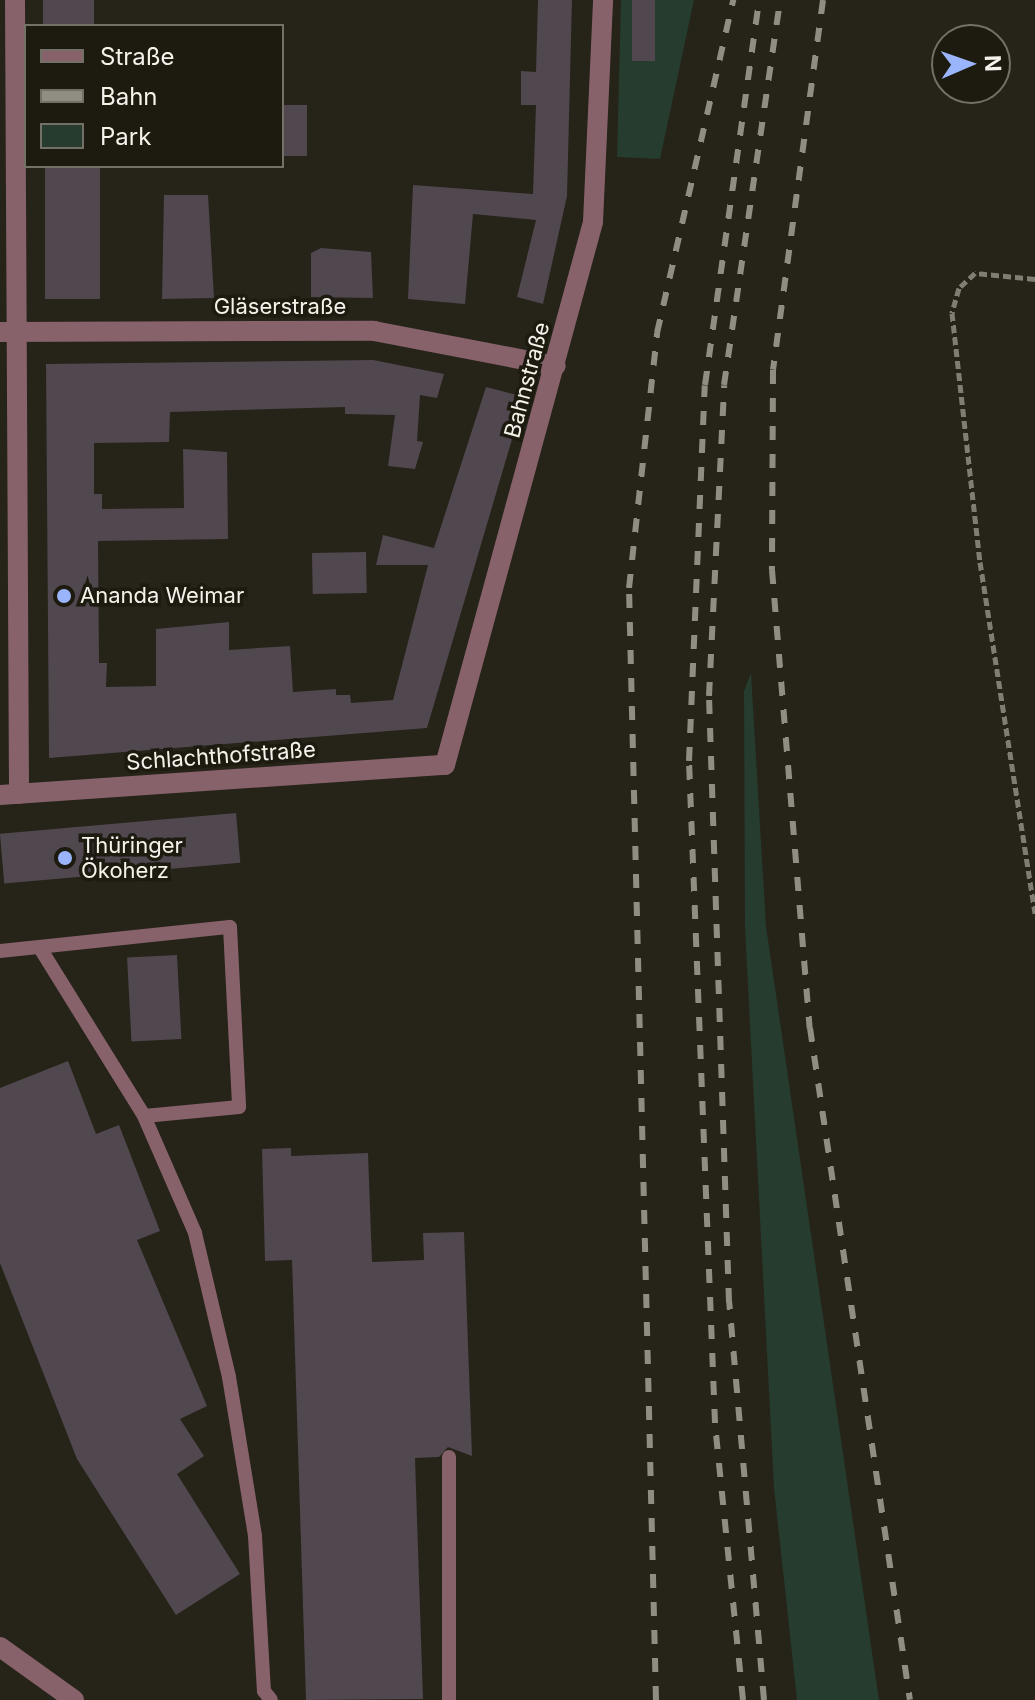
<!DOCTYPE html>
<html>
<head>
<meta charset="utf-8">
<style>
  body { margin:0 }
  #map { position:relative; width:1035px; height:1700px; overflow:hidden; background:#262319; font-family:Inter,sans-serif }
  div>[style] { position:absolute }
  .green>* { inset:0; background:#253c2e }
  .building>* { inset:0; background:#50474f; transform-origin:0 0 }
  .path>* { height:5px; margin-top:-2.5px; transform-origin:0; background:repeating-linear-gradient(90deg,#807d74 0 8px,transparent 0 12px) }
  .lane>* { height:14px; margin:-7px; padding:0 7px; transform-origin:7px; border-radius:7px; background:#87626b }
  .street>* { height:20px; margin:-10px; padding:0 10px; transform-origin:10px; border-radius:10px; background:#87626b }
  .rail>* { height:6px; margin-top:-3px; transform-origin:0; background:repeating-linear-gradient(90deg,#8f8d84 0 14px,transparent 0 28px) }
  .dots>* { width:22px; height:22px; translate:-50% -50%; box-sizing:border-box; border:4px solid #1d1a10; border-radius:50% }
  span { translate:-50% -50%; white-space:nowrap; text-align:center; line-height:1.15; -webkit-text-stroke:7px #1d1a10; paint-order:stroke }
  .street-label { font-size:22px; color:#f4f2eb }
  .poi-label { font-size:22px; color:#f4f2eb }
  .left { translate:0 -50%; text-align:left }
  .legend { position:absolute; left:24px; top:24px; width:260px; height:144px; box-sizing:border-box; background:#1d1a10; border:2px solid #737068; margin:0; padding:10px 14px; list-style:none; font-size:24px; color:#f4f2eb }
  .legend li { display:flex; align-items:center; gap:16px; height:40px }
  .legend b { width:40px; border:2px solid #737068 }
  .north { position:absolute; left:931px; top:24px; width:80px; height:80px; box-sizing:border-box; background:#1d1a10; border:2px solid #737068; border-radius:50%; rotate:88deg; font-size:22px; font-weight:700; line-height:32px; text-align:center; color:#f4f2eb }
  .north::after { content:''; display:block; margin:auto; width:28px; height:36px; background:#9bb5fd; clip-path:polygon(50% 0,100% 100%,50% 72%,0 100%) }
</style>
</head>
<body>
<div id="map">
  <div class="green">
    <i style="clip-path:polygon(621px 0,694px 0,660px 159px,617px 157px)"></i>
    <i style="clip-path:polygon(751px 673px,766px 926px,879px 1700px,797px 1700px,774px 1488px,745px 928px,744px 691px)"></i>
  </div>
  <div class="building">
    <i style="left:43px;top:0;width:51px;height:26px"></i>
    <i style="clip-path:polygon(538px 0,572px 0,567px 196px,543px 304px,517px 297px,536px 220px,473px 214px,465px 304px,408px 299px,413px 185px,533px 194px,536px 105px,521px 105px,521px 71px,536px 72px)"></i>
    <i style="left:632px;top:0;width:23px;height:61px"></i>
    <i style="left:283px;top:105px;width:24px;height:51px"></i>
    <i style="left:45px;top:166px;width:55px;height:133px"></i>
    <i style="clip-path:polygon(164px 195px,208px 195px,214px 298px,162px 299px)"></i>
    <i style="clip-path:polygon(321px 248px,371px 252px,373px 298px,311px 297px,311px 253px)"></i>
    <i style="clip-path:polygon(373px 360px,444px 374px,437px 398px,420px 395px,417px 441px,423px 442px,415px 469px,388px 466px,395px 415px,345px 414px,345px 407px,170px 412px,169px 442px,94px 443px,94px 494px,102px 494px,102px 509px,184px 508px,183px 449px,227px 452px,228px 539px,98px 541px,99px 663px,107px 663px,106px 687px,156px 686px,156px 629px,229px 622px,229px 650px,290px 646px,293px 692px,336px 689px,336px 695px,350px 695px,351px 703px,393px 700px,428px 565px,376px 565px,383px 535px,434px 548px,486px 387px,517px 395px,508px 427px,515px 429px,427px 728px,49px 758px,46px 364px)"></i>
    <i style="left:366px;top:552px;width:41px;height:54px;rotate:89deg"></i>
    <i style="left:236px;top:813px;width:50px;height:237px;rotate:85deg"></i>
    <i style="left:177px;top:955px;width:84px;height:50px;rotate:87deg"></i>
    <i style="clip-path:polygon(68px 1061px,96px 1134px,119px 1125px,160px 1231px,137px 1240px,207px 1406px,180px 1419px,204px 1456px,177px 1474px,240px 1574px,176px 1615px,77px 1459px,0 1263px,0 1088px)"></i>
    <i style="clip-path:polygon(291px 1148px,291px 1156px,368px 1153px,372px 1262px,424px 1260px,423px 1233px,464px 1232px,472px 1456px,448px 1447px,439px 1457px,415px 1458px,423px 1699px,306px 1700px,292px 1260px,265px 1261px,262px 1149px)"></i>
  </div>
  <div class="path">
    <i style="left:1035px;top:279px;width:60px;rotate:-174.3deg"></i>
    <i style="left:975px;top:273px;width:22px;rotate:137deg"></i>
    <i style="left:959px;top:288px;width:26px;rotate:106deg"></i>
    <i style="left:952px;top:313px;width:251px;rotate:83.6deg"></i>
    <i style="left:980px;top:562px;width:356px;rotate:81.1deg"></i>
  </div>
  <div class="lane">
    <i style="left:40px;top:948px;width:198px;rotate:58.2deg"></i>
    <i style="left:144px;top:1116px;width:128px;rotate:66.4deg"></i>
    <i style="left:195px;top:1233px;width:148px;rotate:76.7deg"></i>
    <i style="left:229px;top:1377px;width:161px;rotate:80.7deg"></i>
    <i style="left:255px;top:1536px;width:155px;rotate:86.7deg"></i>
    <i style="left:264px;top:1691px;width:11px;rotate:52deg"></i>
    <i style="left:0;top:951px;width:231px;rotate:-6deg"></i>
    <i style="left:230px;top:927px;width:180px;rotate:87.1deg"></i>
    <i style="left:239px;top:1107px;width:95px;rotate:174.6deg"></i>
    <i style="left:449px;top:1457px;width:243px;rotate:90deg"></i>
  </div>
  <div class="street">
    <i style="left:15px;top:0;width:794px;rotate:89.71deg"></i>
    <i style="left:0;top:332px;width:374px;rotate:-0.2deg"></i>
    <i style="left:374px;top:331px;width:185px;rotate:10.9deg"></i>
    <i style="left:0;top:795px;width:446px;rotate:-3.9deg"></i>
    <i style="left:445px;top:765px;width:563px;rotate:-74.75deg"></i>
    <i style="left:593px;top:222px;width:222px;rotate:-87.4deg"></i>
    <i style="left:0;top:1647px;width:91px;rotate:35.6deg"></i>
  </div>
  <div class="rail">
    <i style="left:823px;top:0;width:373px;rotate:97.7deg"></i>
    <i style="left:773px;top:370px;width:200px;rotate:90.3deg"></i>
    <i style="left:772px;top:570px;width:460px;rotate:85.3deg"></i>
    <i style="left:810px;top:1028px;width:679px;rotate:81.54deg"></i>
    <i style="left:656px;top:1700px;width:1112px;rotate:-91.39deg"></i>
    <i style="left:629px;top:588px;width:257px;rotate:-83.7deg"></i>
    <i style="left:657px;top:333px;width:342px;rotate:-77.1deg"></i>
    <i style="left:743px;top:1700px;width:278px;rotate:-95.8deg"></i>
    <i style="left:715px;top:1423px;width:663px;rotate:-92.25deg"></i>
    <i style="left:689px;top:761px;width:376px;rotate:-87.6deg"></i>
    <i style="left:705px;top:385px;width:389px;rotate:-82deg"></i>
    <i style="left:764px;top:1700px;width:400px;rotate:-95deg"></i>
    <i style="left:729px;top:1302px;width:606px;rotate:-91.89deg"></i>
    <i style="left:709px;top:696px;width:311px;rotate:-87.2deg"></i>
    <i style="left:724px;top:385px;width:389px;rotate:-81.7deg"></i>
  </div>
  <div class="dots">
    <i style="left:64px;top:596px;background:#9bb5fd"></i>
    <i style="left:65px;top:858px;background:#9bb5fd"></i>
  </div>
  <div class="street-label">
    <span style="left:280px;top:307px">Gläserstraße</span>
    <span style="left:527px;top:380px;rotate:-75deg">Bahnstraße</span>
    <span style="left:221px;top:756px;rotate:-4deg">Schlachthofstraße</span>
  </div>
  <div class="poi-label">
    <span class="left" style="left:80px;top:596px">Ananda Weimar</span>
    <span class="left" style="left:81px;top:858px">Thüringer<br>Ökoherz</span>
  </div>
  <ul class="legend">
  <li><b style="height:10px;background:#87626b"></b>Straße</li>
  <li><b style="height:10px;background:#8f8d84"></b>Bahn</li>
  <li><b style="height:22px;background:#253c2e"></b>Park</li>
  </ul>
  <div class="north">N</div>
</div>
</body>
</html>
